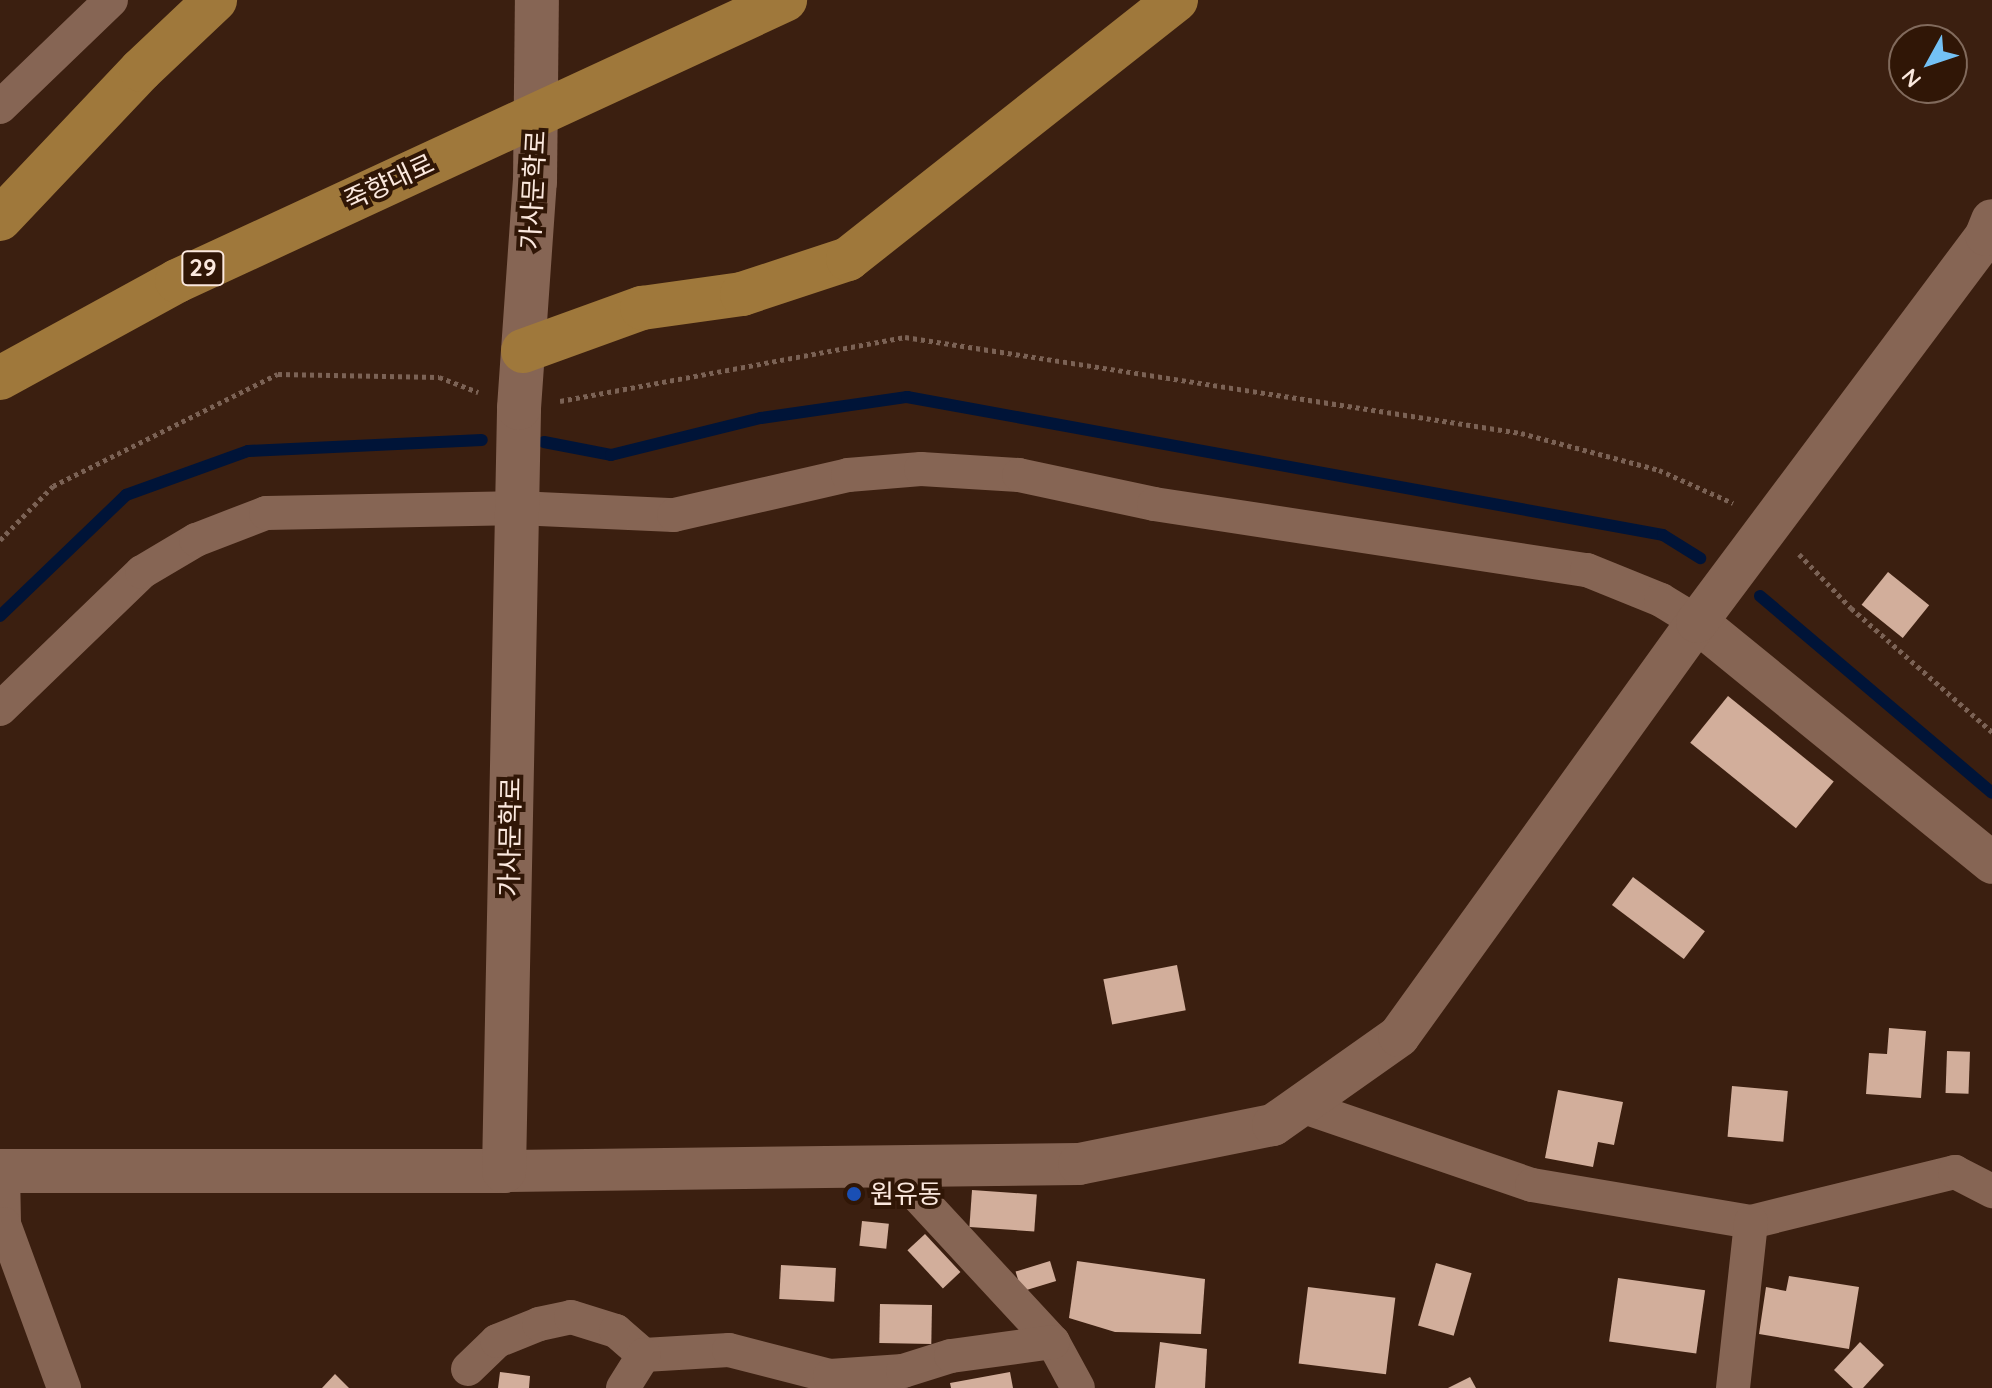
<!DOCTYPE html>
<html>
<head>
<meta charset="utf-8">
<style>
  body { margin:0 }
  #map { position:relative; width:1992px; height:1388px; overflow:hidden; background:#3b1f10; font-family:Quicksand,"Noto Sans KR",sans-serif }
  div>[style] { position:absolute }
  .stream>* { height:12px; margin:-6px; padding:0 6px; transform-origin:6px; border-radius:6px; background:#001438 }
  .building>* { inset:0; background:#d2ae9b; transform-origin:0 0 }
  .path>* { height:5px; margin-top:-2.5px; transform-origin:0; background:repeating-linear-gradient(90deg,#7b6255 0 4px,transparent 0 8px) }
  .minor>* { height:34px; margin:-17px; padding:0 17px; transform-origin:17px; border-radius:17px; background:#866554 }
  .tertiary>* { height:42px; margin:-21px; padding:0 21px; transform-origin:21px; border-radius:21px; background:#866554 }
  .secondary>* { height:44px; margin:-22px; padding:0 22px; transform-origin:22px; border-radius:22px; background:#866554 }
  .primary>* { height:44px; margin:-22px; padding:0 22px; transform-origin:22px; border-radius:22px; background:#9f783b }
  .dots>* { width:22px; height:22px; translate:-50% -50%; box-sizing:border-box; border:4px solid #301606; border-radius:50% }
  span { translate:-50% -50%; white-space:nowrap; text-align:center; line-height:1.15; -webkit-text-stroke:8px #301606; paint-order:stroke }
  .shield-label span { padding:2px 6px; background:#301606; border:2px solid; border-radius:6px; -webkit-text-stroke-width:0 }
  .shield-label { font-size:24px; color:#fbe8de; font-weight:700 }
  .street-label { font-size:26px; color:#fbe8de }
  .poi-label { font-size:26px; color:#fbe8de }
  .left { translate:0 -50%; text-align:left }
  .north { position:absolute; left:1888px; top:24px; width:80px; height:80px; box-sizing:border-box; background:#301606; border:2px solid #816a5c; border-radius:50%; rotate:230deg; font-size:22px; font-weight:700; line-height:32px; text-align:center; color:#fbe8de }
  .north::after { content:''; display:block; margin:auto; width:28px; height:36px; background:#73c1f5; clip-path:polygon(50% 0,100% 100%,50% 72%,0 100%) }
</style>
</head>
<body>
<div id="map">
  <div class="stream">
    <i style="left:544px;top:442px;width:68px;rotate:11deg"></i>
    <i style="left:611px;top:455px;width:154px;rotate:-13.9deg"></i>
    <i style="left:761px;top:418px;width:148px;rotate:-8.2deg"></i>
    <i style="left:907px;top:397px;width:768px;rotate:10.34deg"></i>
    <i style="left:1663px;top:535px;width:44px;rotate:31.9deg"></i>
    <i style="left:1760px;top:596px;width:304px;rotate:40.3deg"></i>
    <i style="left:0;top:616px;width:175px;rotate:-43.8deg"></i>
    <i style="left:126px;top:495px;width:130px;rotate:-19.8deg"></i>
    <i style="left:248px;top:451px;width:234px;rotate:-2.7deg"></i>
  </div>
  <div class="building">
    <i style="left:1888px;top:572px;width:53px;height:42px;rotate:39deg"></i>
    <i style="left:1728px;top:696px;width:136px;height:60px;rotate:39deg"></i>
    <i style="left:1633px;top:877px;width:90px;height:35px;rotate:37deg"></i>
    <i style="left:1177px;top:965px;width:46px;height:75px;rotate:79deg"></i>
    <i style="clip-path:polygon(1889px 1028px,1926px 1031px,1921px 1098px,1866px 1094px,1869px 1053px,1887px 1054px)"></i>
    <i style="left:1947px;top:1051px;width:23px;height:42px;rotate:2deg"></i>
    <i style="left:1732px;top:1086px;width:56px;height:51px;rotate:5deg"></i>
    <i style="clip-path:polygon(1558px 1090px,1623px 1102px,1614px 1145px,1598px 1142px,1593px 1167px,1545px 1158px)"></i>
    <i style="left:972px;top:1190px;width:65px;height:37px;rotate:4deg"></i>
    <i style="left:862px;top:1221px;width:27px;height:25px;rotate:6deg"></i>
    <i style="left:925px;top:1234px;width:52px;height:24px;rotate:47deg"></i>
    <i style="left:1050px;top:1261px;width:21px;height:36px;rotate:73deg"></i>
    <i style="clip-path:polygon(1077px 1261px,1205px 1279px,1201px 1334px,1115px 1332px,1069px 1318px)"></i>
    <i style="left:1436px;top:1263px;width:37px;height:65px;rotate:16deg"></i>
    <i style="left:781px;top:1265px;width:55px;height:34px;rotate:3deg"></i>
    <i style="clip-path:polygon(1789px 1276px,1859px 1287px,1849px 1349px,1759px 1334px,1766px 1287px,1786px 1291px)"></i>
    <i style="left:1618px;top:1278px;width:88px;height:64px;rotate:8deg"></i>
    <i style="left:1308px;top:1287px;width:88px;height:77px;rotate:7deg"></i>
    <i style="left:880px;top:1304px;width:52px;height:39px;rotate:1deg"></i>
    <i style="clip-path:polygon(1160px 1342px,1207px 1349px,1205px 1388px,1155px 1388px)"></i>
    <i style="clip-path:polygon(1860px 1342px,1884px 1365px,1863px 1388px,1853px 1388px,1834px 1370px)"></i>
    <i style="clip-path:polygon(500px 1372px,530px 1376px,529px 1388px,498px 1388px)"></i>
    <i style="clip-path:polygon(1010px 1372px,1013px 1388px,951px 1388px,950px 1383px)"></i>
    <i style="clip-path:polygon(335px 1374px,349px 1388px,322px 1388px)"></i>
    <i style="clip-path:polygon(1470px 1377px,1476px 1388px,1448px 1388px)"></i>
  </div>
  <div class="path">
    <i style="left:560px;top:401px;width:351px;rotate:-10.5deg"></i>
    <i style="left:905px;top:337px;width:623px;rotate:8.86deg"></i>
    <i style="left:1521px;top:433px;width:143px;rotate:15deg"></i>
    <i style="left:1659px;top:470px;width:81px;rotate:24deg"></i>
    <i style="left:0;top:540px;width:76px;rotate:-45.5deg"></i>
    <i style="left:53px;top:486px;width:251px;rotate:-26.5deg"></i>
    <i style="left:278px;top:374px;width:161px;rotate:1.1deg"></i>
    <i style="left:439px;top:377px;width:42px;rotate:21deg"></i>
    <i style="left:1799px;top:554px;width:75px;rotate:46.1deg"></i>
    <i style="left:1851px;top:608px;width:188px;rotate:41.3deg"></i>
  </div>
  <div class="minor">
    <i style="left:0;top:107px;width:154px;rotate:-43.9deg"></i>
    <i style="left:0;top:709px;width:197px;rotate:-44deg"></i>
    <i style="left:142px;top:572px;width:63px;rotate:-30.7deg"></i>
    <i style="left:196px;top:540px;width:75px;rotate:-21.1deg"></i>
    <i style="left:266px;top:513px;width:251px;rotate:-1.1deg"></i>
    <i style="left:517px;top:508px;width:157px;rotate:2.6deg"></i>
    <i style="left:674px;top:515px;width:179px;rotate:-12.9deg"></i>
    <i style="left:848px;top:475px;width:73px;rotate:-4.7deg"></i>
    <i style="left:921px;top:469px;width:98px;rotate:3.5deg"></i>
    <i style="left:1019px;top:475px;width:138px;rotate:12.1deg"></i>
    <i style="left:1154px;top:504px;width:438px;rotate:8.7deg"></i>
    <i style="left:1587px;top:570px;width:80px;rotate:22.1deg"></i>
    <i style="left:1661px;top:600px;width:42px;rotate:31.4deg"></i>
    <i style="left:1301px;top:1106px;width:244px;rotate:18.9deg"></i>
    <i style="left:1532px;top:1185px;width:222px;rotate:9.6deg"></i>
    <i style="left:1751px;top:1222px;width:210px;rotate:-13.8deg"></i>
    <i style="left:1955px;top:1172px;width:42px;rotate:27.2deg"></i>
    <i style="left:890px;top:1166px;width:240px;rotate:47.2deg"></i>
    <i style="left:1053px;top:1342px;width:52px;rotate:61.5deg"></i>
    <i style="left:3px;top:1171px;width:53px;rotate:88.9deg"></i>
    <i style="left:4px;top:1224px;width:175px;rotate:69.9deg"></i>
    <i style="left:468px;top:1369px;width:40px;rotate:-44deg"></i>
    <i style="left:497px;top:1341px;width:45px;rotate:-22deg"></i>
    <i style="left:539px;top:1324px;width:33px;rotate:-12deg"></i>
    <i style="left:571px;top:1317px;width:47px;rotate:17.3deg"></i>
    <i style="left:616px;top:1331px;width:37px;rotate:41deg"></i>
    <i style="left:644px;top:1355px;width:85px;rotate:-3.4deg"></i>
    <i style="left:729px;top:1350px;width:104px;rotate:14.4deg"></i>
    <i style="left:830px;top:1376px;width:73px;rotate:-3.9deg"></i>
    <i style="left:903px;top:1371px;width:50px;rotate:-17.4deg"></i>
    <i style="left:951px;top:1356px;width:103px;rotate:-7.8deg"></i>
    <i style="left:623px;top:1388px;width:39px;rotate:-58deg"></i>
    <i style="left:1733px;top:1388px;width:167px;rotate:-83.8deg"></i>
  </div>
  <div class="tertiary">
    <i style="left:1697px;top:622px;width:381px;rotate:39.2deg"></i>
    <i style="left:504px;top:1171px;width:575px;rotate:-0.7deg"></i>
    <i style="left:1079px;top:1164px;width:198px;rotate:-11.4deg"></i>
    <i style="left:1273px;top:1125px;width:154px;rotate:-35.2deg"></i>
    <i style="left:1399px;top:1036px;width:510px;rotate:-54.25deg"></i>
    <i style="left:1697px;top:622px;width:483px;rotate:-53.2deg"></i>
    <i style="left:1986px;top:235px;width:16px;rotate:-68deg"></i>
  </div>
  <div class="secondary">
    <i style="left:0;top:1171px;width:504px"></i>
    <i style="left:504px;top:1171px;width:763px;rotate:-88.87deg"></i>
    <i style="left:519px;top:408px;width:227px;rotate:-86deg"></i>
    <i style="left:535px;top:182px;width:182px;rotate:-89.4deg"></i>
  </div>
  <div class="primary">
    <i style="left:0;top:219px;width:205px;rotate:-46.6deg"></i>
    <i style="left:141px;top:70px;width:102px;rotate:-43.4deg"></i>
    <i style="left:523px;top:351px;width:127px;rotate:-19.9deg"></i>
    <i style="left:642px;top:308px;width:101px;rotate:-8deg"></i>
    <i style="left:742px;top:294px;width:112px;rotate:-18.3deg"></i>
    <i style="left:848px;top:259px;width:418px;rotate:-38.3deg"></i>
    <i style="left:0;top:378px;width:202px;rotate:-28.7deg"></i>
    <i style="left:177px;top:281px;width:670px;rotate:-24.81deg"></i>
  </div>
  <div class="dots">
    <i style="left:854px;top:1194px;background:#1a4fb4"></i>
  </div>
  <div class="shield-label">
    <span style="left:203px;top:268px">29</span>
  </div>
  <div class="street-label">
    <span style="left:389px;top:182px;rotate:-25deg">죽향대로</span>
    <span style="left:533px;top:190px;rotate:-87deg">가사문학로</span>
    <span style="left:510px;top:837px;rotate:-89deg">가사문학로</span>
  </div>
  <div class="poi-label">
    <span class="left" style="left:870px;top:1194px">원유동</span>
  </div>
  <div class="north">N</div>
</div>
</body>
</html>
